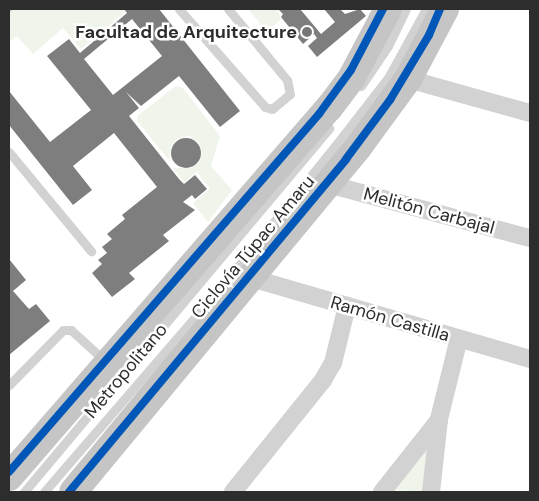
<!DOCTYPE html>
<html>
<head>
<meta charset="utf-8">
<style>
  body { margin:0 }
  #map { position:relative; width:539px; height:501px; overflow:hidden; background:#fff; font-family:"DM Sans",sans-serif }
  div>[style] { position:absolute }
  .green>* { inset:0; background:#eff5ea }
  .building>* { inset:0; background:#7e7e7e }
  .round { border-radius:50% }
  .path>* { height:2.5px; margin-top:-1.25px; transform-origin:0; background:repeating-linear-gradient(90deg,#d2d2d2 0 2.5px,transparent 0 5px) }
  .service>* { height:9px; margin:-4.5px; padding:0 4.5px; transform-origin:4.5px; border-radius:4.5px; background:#d2d2d2 }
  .minor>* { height:18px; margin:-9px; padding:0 9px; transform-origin:9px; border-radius:9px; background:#d2d2d2 }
  .primary>* { height:28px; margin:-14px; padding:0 14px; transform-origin:14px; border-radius:14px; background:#c5c5c5 }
  .cycleway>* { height:8px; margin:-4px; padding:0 4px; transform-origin:4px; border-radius:4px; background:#0057b8 }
  .dots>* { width:14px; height:14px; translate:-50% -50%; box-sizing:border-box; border:2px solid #fff; border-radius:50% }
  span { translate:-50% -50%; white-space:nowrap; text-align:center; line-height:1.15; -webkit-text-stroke:5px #fff; paint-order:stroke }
  .poi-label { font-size:18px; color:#2d2d2d; font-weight:700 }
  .right { translate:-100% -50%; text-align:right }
  .street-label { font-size:18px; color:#2d2d2d }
  .frame { position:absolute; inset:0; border:10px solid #2d2d2d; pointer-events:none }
</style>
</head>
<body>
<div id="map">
  <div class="green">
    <i style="clip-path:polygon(13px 9px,124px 9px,126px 11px,81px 49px,63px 28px,33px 54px,17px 36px,9px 42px,9px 13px)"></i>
    <i style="clip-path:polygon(248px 9px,277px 9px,281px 19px,267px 32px)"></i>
    <i style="clip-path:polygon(176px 86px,183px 88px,220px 136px,211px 166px,232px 190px,208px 222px,193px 203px,210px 189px,197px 172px,184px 182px,173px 168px,191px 168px,199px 163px,202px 152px,199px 142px,189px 136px,178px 138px,171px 146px,169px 160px,137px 121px,137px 116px)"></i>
    <i style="clip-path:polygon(423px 449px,430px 454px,425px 492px,391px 490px)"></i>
  </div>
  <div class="building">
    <i style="clip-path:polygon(evenodd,124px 9px,159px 9px,240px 111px,220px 127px,179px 76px,141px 106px,126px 92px,139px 108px,129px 116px,179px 179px,184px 184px,195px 175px,207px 189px,195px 199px,192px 195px,183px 202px,195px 210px,163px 235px,169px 241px,129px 273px,135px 279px,112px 297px,92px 273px,102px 264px,98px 260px,107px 253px,102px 247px,112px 239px,107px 234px,125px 219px,122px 215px,157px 187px,114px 133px,73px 166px,92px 190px,73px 205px,9px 125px,9px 91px,50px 142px,91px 110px,47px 56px,69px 39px,80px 53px,127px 13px,124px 9px,132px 19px,162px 56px,113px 95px,84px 59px,132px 19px)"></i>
    <i style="clip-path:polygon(278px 9px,300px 9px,321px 34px,335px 22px,324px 9px,340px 9px,345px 14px,360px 9px,366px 16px,317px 57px,308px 46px,317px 38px,314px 34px,303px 44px,281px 17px,283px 14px)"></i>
    <i class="round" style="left:171px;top:138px;width:30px;height:30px"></i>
    <i style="clip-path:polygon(9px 259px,26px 280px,13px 291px,29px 309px,36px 304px,50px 321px,9px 355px)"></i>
  </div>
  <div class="path">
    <i style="left:9px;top:11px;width:3px;rotate:-45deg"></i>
  </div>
  <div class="service">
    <i style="left:179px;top:9px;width:130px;rotate:48.7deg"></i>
    <i style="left:265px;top:107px;width:7px;rotate:16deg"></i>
    <i style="left:272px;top:109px;width:23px;rotate:-40deg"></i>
    <i style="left:290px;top:94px;width:14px;rotate:-102deg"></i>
    <i style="left:287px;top:80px;width:92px;rotate:-129.7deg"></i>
    <i style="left:361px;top:86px;width:48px;rotate:-56deg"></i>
    <i style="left:388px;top:46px;width:41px;rotate:-64.1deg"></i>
    <i style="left:9px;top:152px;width:129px;rotate:50.4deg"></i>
    <i style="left:9px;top:385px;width:77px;rotate:-45.5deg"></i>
    <i style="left:63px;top:330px;width:8px"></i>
    <i style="left:71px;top:330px;width:46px;rotate:42.4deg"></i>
    <i style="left:24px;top:492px;width:475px;rotate:-50deg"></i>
    <i style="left:44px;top:492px;width:272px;rotate:-49.2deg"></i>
    <i style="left:222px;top:286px;width:180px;rotate:-51.1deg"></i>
    <i style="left:335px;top:146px;width:86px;rotate:-52.1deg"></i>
    <i style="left:388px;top:78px;width:79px;rotate:-61.2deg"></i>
  </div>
  <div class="minor">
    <i style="left:408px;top:79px;width:127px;rotate:15.6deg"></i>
    <i style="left:328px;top:184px;width:209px;rotate:15deg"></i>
    <i style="left:251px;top:278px;width:291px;rotate:16.2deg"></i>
    <i style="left:233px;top:492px;width:144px;rotate:-51.2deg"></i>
    <i style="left:323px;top:380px;width:20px;rotate:-60deg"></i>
    <i style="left:333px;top:363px;width:59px;rotate:-76.2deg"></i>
    <i style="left:382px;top:492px;width:92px;rotate:-51.6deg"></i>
    <i style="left:431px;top:492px;width:73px;rotate:-83.7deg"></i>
    <i style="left:439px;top:419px;width:83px;rotate:-76.1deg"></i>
  </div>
  <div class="primary">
    <i style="left:9px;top:477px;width:488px;rotate:-49.1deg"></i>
    <i style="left:329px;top:108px;width:39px;rotate:-53deg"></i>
    <i style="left:352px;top:77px;width:77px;rotate:-62.1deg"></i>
    <i style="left:73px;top:492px;width:449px;rotate:-50.4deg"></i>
    <i style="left:359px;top:146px;width:83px;rotate:-53.8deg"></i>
    <i style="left:408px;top:79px;width:79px;rotate:-62.1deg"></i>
  </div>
  <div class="cycleway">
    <i style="left:9px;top:472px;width:474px;rotate:-49.1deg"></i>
    <i style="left:319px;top:114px;width:54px;rotate:-54deg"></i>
    <i style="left:351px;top:70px;width:69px;rotate:-62.3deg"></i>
    <i style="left:69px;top:492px;width:433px;rotate:-50.2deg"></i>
    <i style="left:346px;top:159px;width:74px;rotate:-53.3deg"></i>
    <i style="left:390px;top:100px;width:76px;rotate:-59deg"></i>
    <i style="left:429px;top:35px;width:28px;rotate:-67deg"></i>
  </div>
  <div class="dots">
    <i style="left:307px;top:32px;background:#767676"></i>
  </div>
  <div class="poi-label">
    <span class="right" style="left:297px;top:32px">Facultad de Arquitecture</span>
  </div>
  <div class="street-label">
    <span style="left:429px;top:211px;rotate:15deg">Melitón Carbajal</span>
    <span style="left:253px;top:247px;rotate:-50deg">Ciclovía Túpac Amaru</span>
    <span style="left:390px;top:319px;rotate:16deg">Ramón Castilla</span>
    <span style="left:126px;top:371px;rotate:-50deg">Metropolitano</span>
  </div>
  <div class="frame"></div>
</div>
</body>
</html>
